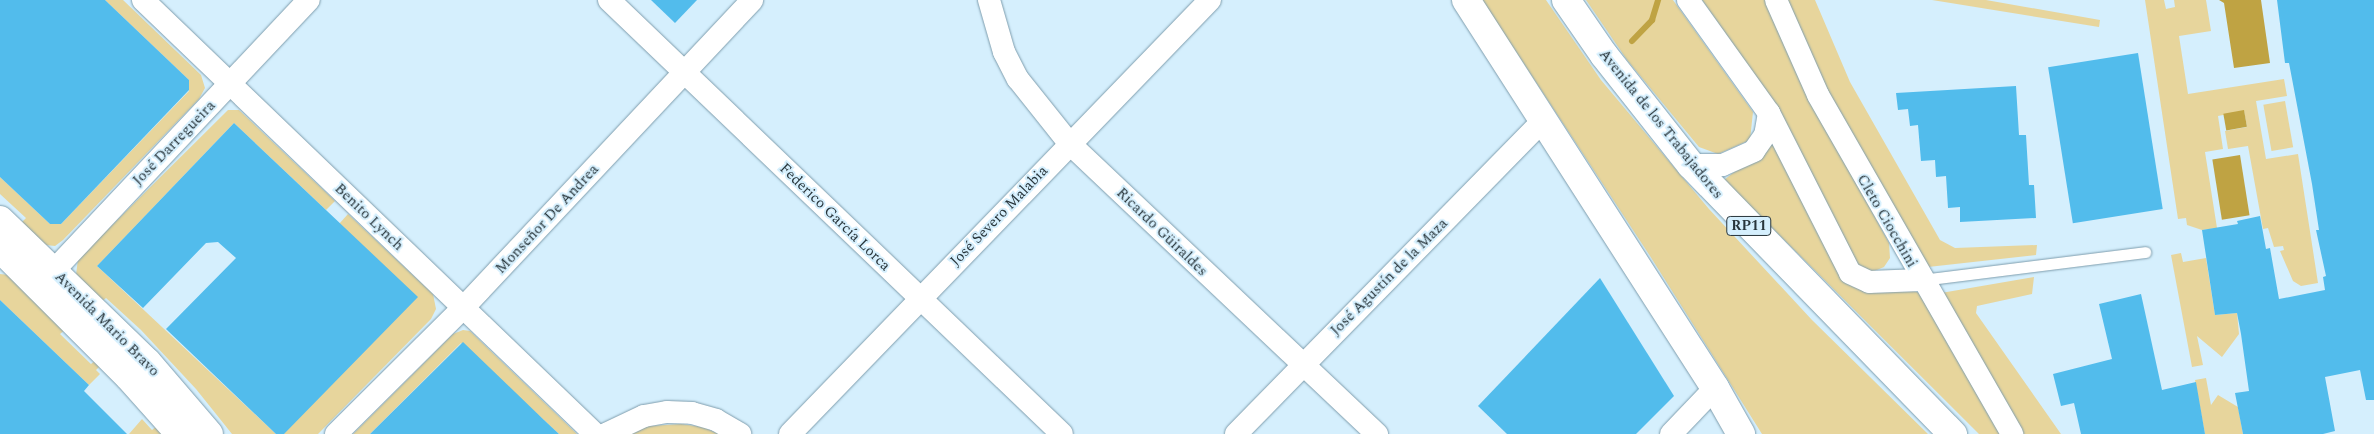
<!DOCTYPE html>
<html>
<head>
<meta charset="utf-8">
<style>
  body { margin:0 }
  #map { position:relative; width:2374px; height:434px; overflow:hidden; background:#d5effd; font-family:Spectral,serif }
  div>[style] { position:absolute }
  .green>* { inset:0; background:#e7d59c; transform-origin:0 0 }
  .water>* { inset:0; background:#bfa343; transform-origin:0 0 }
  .stream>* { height:6px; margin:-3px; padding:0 3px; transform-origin:3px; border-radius:3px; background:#bfa343 }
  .building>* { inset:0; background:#52bcec; transform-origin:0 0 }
  .roads { filter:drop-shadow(0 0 1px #7e9dad) drop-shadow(0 0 1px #7e9dad) }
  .lane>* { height:11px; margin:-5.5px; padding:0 5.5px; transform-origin:5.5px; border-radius:5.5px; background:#fff }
  .street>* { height:22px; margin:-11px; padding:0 11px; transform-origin:11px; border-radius:11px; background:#fff }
  .secondary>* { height:28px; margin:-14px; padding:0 14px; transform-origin:14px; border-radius:14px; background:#fff }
  .primary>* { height:28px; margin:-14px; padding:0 14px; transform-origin:14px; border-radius:14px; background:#fff }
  span { translate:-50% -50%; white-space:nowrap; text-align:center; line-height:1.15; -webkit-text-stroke:4px #d5effd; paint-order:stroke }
  .shield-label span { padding:1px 4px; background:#d5effd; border:1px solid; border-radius:4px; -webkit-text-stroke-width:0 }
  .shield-label { font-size:14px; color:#28353b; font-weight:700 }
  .street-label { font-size:15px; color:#28353b }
</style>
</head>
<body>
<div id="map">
  <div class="green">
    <i style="clip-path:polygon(105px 0,123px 0,201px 75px,205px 88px,199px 99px,63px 240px,55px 246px,46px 245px,20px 224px,26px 218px,0 194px,0 177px,50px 224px,61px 224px,189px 91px,189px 80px)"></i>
    <i style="clip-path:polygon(1482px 0,1546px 0,1601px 80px,1709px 209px,1812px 320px,1928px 434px,1762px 434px,1650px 256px)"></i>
    <i style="clip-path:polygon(1586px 0,1673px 0,1753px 112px,1750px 140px,1718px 154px,1699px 147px,1627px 60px)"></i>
    <i style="clip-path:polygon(1702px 0,1768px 0,1810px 97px,1889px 243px,1890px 258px,1884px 267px,1872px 272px,1860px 269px,1758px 80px)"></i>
    <i style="clip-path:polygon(1785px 0,1815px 0,1850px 82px,1940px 240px,1955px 248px,2037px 245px,2036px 255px,1928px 267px,1824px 91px)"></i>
    <i style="clip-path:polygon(1932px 0,1986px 0,2100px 20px,2099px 27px)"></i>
    <i style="clip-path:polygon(2145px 0,2164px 0,2166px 9px,2175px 7px,2174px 0,2206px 0,2211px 31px,2179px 36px,2188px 94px,2284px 79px,2287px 96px,2256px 101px,2266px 159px,2298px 154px,2318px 283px,2301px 286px,2293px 281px,2280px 251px,2284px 250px,2283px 246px,2274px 247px,2268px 228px,2263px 229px,2248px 146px,2228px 149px,2225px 131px,2247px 127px,2244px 111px,2218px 116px,2223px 149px,2205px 152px,2217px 228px,2202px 230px,2187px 225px,2186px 218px,2178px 219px)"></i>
    <i style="left:2285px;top:101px;width:47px;height:22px;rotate:80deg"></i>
    <i style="clip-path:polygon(228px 110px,239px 110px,335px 201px,326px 210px,234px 123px,97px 266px,276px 434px,232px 434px,196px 389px,141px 330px,106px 298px,100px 303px,76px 275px,78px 259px)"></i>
    <i style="clip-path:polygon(1772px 142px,1832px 257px,1919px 293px,2003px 434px,1979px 434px,1724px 180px)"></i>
    <i style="clip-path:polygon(348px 214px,433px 294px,436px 309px,431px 319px,318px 434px,284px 434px,339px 224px)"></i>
    <i style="clip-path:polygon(2181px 253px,2183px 262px,2206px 258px,2215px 315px,2237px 313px,2239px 334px,2222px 357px,2197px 336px,2203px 365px,2192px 367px,2171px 255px)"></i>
    <i style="clip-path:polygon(0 274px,9px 275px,66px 329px,60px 334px,91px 364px,96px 360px,101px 365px,96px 370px,100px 374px,89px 385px,0 300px)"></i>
    <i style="clip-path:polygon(2034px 277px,2032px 294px,1977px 306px,1976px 313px,2061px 434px,2020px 434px,1941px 293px)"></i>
    <i style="clip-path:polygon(463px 330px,470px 331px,577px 434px,559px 434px,461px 343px,370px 434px,353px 434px,453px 334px)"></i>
    <i style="clip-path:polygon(2206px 378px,2211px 405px,2218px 395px,2238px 407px,2243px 434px,2205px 434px,2195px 380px)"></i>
    <i style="clip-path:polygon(142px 419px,152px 430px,158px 425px,166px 434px,129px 434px)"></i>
    <i style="clip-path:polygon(681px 424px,703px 427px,719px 434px,627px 434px,648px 426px)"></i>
  </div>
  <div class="water">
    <i style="clip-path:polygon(2219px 0,2261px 0,2270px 63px,2234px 68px,2224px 3px)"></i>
    <i style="left:2244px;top:110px;width:17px;height:21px;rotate:80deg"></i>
    <i style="left:2240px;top:155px;width:61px;height:28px;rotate:81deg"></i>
  </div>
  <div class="stream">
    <i style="left:1632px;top:41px;width:29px;rotate:-46deg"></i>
    <i style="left:1652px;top:20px;width:21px;rotate:-73deg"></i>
  </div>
  <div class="building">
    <i style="clip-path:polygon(0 0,105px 0,189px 80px,189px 90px,61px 224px,50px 224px,0 177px)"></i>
    <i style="clip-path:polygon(651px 0,697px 0,675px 23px)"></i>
    <i style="clip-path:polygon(2277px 0,2374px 0,2374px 400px,2366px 400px,2360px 370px,2325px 377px,2335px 431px,2323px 434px,2243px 434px,2235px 393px,2249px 391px,2241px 334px,2237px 313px,2215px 315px,2202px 230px,2238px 224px,2237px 221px,2260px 216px,2266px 249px,2270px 248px,2279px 299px,2325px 290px,2323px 277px,2326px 276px,2316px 230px,2319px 230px,2312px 184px,2289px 63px,2285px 63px)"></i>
    <i style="left:2138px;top:53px;width:158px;height:91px;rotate:81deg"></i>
    <i style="clip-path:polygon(2016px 86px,2019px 135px,2026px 135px,2029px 185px,2034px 185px,2036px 218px,1960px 222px,1960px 207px,1948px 208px,1946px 176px,1936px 177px,1935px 160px,1921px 161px,1918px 125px,1910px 126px,1908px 109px,1898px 110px,1896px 93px)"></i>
    <i style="clip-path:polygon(234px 123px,418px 297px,284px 434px,276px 434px,166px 329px,236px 258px,218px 242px,206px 243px,143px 308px,97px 266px)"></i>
    <i style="clip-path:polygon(1600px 278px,1674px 396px,1636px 434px,1507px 434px,1478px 406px)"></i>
    <i style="clip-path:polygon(2141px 294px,2162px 390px,2196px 382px,2205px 434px,2081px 434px,2074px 403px,2061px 406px,2053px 374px,2112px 359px,2099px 304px)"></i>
    <i style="clip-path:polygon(0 300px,89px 385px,84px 391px,127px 434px,0 434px)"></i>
    <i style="clip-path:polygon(463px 342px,544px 420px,559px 434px,370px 434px)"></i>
  </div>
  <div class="roads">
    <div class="lane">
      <i style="left:1921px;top:280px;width:226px;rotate:-7.1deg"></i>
    </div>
    <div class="street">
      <i style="left:143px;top:0;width:627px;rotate:43.84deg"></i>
      <i style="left:609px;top:0;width:627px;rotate:43.77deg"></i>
      <i style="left:989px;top:0;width:54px;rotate:73.9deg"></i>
      <i style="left:1004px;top:52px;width:30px;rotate:63deg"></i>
      <i style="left:1018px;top:79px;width:82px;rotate:51.4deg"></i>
      <i style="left:1069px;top:143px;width:424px;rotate:43.4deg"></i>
      <i style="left:1688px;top:0;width:139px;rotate:54.4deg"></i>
      <i style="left:1769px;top:113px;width:22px;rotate:100deg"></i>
      <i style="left:1765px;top:135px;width:19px;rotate:125deg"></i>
      <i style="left:1754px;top:151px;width:35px;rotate:156deg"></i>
      <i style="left:1722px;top:165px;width:31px;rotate:180deg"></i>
      <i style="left:1776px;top:0;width:104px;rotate:66.1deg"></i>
      <i style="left:1818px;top:95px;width:391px;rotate:60.2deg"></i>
      <i style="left:1769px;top:113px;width:179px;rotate:63.1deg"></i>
      <i style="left:1850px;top:273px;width:21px;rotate:25deg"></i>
      <i style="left:1869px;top:282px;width:52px;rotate:-2.2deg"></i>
      <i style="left:42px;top:283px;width:389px;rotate:-46.7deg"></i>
      <i style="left:336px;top:434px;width:180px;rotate:-44.8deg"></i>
      <i style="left:464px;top:307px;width:421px;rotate:-46.8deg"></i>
      <i style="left:606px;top:434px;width:42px;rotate:-25.3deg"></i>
      <i style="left:644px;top:416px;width:23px;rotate:-10deg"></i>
      <i style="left:667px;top:412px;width:25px;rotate:2deg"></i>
      <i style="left:692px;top:413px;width:25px;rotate:16deg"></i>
      <i style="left:716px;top:420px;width:28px;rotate:30deg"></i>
      <i style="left:790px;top:434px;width:604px;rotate:-45.94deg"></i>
      <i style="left:1236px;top:434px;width:439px;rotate:-45.6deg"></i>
      <i style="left:1671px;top:434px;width:64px;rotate:-46.3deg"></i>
    </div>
    <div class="secondary">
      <i style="left:0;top:220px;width:204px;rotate:44deg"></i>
      <i style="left:147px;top:362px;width:95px;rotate:49.3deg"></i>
      <i style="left:0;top:248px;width:182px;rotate:45deg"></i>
      <i style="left:129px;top:377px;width:76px;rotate:48.2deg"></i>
    </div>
    <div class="primary">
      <i style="left:1466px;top:0;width:461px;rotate:57.3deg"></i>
      <i style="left:1715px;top:388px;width:53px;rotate:60.5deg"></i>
      <i style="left:1566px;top:0;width:67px;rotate:55.4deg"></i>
      <i style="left:1604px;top:55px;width:140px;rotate:51.7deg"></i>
      <i style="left:1691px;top:165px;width:376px;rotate:45.8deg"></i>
    </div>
  </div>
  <div class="shield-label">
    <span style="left:1749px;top:226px">RP11</span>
  </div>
  <div class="street-label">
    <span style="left:1661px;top:124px;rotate:51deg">Avenida de los Trabajadores</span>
    <span style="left:174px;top:143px;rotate:-46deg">José Darregueira</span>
    <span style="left:999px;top:216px;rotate:-46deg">José Severo Malabia</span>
    <span style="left:369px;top:217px;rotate:44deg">Benito Lynch</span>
    <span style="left:835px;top:217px;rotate:44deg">Federico García Lorca</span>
    <span style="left:547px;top:219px;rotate:-47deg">Monseñor De Andrea</span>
    <span style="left:1887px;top:221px;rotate:60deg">Cleto Ciocchini</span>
    <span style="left:1162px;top:232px;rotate:44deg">Ricardo Güiraldes</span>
    <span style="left:1389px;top:277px;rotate:-45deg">José Agustín de la Maza</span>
    <span style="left:107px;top:324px;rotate:45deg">Avenida Mario Bravo</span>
  </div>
</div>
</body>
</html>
